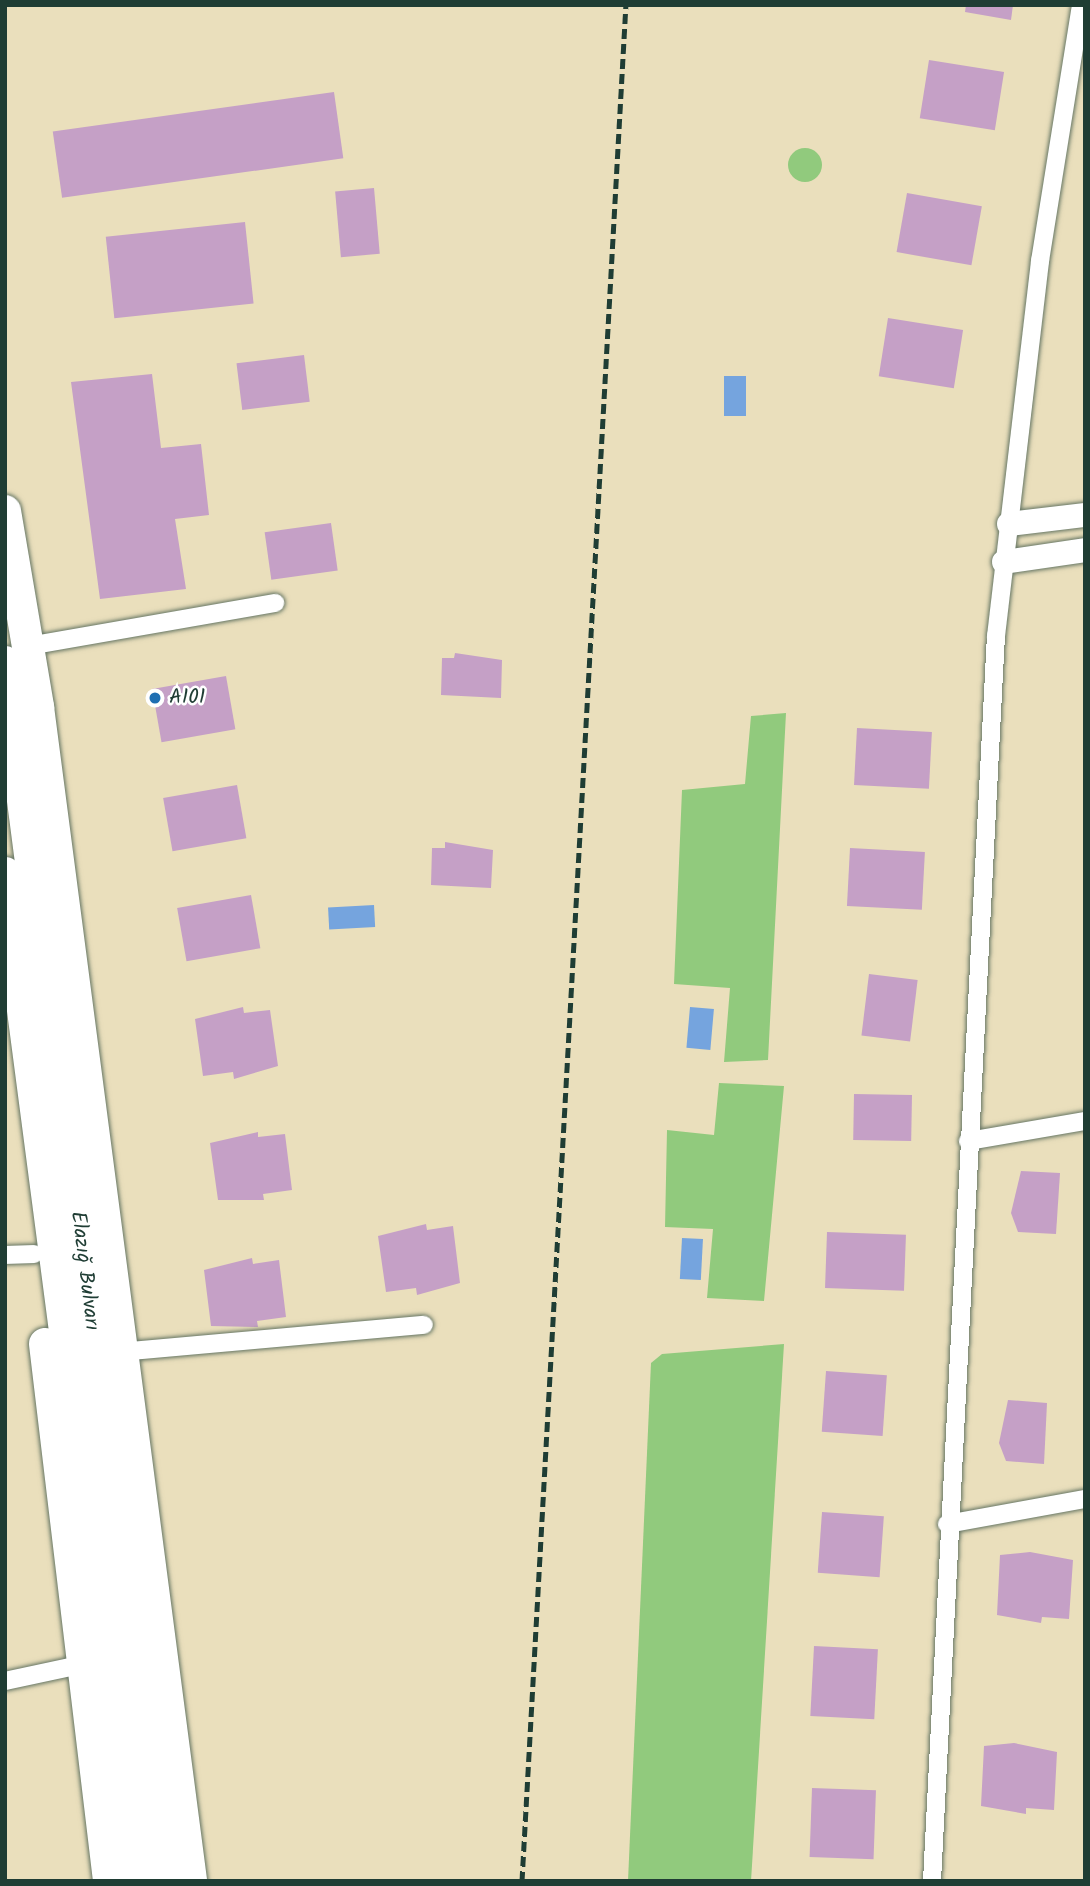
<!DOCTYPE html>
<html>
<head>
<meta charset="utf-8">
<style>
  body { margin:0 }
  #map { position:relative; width:1090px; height:1886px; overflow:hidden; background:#eadfbc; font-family:Kalam,sans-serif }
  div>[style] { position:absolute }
  .green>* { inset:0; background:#91ca7d }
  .round { border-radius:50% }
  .water>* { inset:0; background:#75a4de; transform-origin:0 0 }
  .building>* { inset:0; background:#c5a0c6; transform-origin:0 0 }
  .roads { filter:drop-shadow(0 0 2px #667664) drop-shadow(0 0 2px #667664) }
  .street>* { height:18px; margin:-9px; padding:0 9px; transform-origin:9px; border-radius:9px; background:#fff }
  .secondary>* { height:24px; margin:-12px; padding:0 12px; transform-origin:12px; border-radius:12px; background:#fff }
  .highway>* { height:32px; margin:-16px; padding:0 16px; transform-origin:16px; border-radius:16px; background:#fff }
  .rail>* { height:5px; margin-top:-2.5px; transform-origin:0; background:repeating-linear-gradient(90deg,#1f3d34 0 10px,transparent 0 15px) }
  .dots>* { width:19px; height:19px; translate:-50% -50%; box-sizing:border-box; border:4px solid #fff; border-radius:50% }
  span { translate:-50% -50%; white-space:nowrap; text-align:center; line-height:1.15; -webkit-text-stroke:5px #fff; paint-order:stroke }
  .poi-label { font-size:21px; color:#1f3d34 }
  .left { translate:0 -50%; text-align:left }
  .street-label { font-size:21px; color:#1f3d34 }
  .frame { position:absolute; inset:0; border:7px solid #1f3d34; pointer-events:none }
</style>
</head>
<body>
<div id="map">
  <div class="green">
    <i class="round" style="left:788px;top:148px;width:34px;height:34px"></i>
    <i style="clip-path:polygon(786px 713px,768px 1060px,724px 1062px,730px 988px,674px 984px,682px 790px,745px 784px,751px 716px)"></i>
    <i style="clip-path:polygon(719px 1083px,784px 1086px,764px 1301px,707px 1298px,713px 1229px,665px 1227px,667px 1130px,714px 1135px)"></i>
    <i style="clip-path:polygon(784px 1344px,751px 1881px,628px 1881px,651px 1363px,662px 1354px)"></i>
  </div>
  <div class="water">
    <i style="left:724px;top:376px;width:22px;height:40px"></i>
    <i style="left:374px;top:905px;width:22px;height:46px;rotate:87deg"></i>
    <i style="left:690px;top:1007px;width:24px;height:41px;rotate:5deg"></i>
    <i style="left:682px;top:1238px;width:21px;height:41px;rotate:3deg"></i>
  </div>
  <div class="building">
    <i style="clip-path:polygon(966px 5px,1013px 5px,1011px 20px,965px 12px)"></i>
    <i style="left:929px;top:60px;width:76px;height:59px;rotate:9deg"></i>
    <i style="left:334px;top:92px;width:67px;height:284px;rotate:82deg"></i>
    <i style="left:374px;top:188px;width:66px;height:39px;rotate:85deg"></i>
    <i style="left:907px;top:193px;width:76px;height:60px;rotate:10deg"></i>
    <i style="left:245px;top:222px;width:82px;height:140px;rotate:84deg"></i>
    <i style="left:888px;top:318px;width:76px;height:59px;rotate:9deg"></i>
    <i style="left:304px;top:355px;width:47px;height:68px;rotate:83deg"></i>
    <i style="clip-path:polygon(152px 374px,161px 448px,201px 444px,209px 515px,175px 519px,186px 589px,100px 599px,71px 382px)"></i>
    <i style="left:331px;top:523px;width:48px;height:67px;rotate:82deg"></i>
    <i style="clip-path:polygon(455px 653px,502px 660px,501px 698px,441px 695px,442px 658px,454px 658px)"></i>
    <i style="left:226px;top:676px;width:54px;height:75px;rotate:80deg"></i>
    <i style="left:857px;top:728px;width:75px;height:57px;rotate:3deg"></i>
    <i style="left:237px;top:785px;width:54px;height:75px;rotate:80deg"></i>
    <i style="clip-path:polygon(445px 842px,493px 850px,491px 888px,431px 885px,432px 848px,445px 848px)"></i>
    <i style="left:850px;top:848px;width:75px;height:58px;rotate:3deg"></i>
    <i style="left:251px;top:895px;width:54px;height:75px;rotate:80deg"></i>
    <i style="left:869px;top:974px;width:49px;height:62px;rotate:7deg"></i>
    <i style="clip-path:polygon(243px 1007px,244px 1013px,270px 1010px,278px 1066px,234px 1079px,233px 1072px,203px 1076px,195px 1019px)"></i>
    <i style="left:854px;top:1094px;width:58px;height:46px;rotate:1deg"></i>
    <i style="clip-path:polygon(258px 1132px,258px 1137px,285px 1134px,292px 1190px,263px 1194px,264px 1200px,218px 1200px,210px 1143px)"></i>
    <i style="clip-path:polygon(1021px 1171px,1060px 1173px,1056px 1234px,1018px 1232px,1011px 1213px)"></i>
    <i style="clip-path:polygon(426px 1224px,427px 1230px,453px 1226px,460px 1283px,417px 1295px,416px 1288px,386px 1292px,378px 1236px)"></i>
    <i style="left:827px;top:1232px;width:79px;height:56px;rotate:2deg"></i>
    <i style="clip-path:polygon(252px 1258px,253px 1264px,279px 1260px,286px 1317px,257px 1321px,258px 1327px,211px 1326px,204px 1270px)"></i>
    <i style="left:826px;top:1371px;width:61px;height:61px;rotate:4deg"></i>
    <i style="clip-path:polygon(1008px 1400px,1047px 1403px,1044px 1464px,1006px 1461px,999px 1443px)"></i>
    <i style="left:822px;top:1512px;width:62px;height:61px;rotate:4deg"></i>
    <i style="clip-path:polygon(1030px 1552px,1073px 1560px,1069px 1619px,1042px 1617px,1041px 1623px,997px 1615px,1000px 1555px)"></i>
    <i style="left:814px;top:1646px;width:64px;height:70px;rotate:3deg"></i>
    <i style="clip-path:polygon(1014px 1743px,1057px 1752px,1054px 1810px,1026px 1808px,1026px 1814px,981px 1806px,984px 1746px)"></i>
    <i style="left:812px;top:1788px;width:64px;height:69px;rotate:2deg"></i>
  </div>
  <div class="roads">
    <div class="street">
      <i style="left:28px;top:646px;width:251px;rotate:-9.9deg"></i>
      <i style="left:968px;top:1141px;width:119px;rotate:-9.7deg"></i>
      <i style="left:5px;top:1255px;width:29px;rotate:-2deg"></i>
      <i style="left:120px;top:1352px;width:305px;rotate:-5.1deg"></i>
      <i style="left:947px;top:1524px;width:140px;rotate:-10.3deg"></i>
      <i style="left:5px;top:1681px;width:81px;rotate:-12.1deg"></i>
      <i style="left:932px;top:1881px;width:1247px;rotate:-87.06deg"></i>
      <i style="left:996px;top:636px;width:378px;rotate:-83.3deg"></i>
      <i style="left:1040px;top:261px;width:259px;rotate:-80.9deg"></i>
    </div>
    <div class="secondary">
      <i style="left:1009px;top:524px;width:77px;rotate:-6.8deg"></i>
      <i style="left:1004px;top:562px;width:82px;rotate:-8.4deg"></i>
    </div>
    <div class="highway">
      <i style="left:5px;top:511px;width:199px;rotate:80.4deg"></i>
      <i style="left:38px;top:707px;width:1184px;rotate:82.57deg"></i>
      <i style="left:5px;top:662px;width:1229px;rotate:82.61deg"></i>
      <i style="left:5px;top:873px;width:1017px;rotate:82.54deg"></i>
      <i style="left:45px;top:1344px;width:541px;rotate:83.2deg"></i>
    </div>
  </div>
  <div class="rail">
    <i style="left:522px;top:1881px;width:1879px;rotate:-86.83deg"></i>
  </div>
  <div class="dots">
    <i style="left:155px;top:698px;background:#1f6fb2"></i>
  </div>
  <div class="poi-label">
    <span class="left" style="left:169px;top:698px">A101</span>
  </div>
  <div class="street-label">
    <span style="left:84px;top:1271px;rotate:83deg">Elazığ Bulvarı</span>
  </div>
  <div class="frame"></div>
</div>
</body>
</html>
